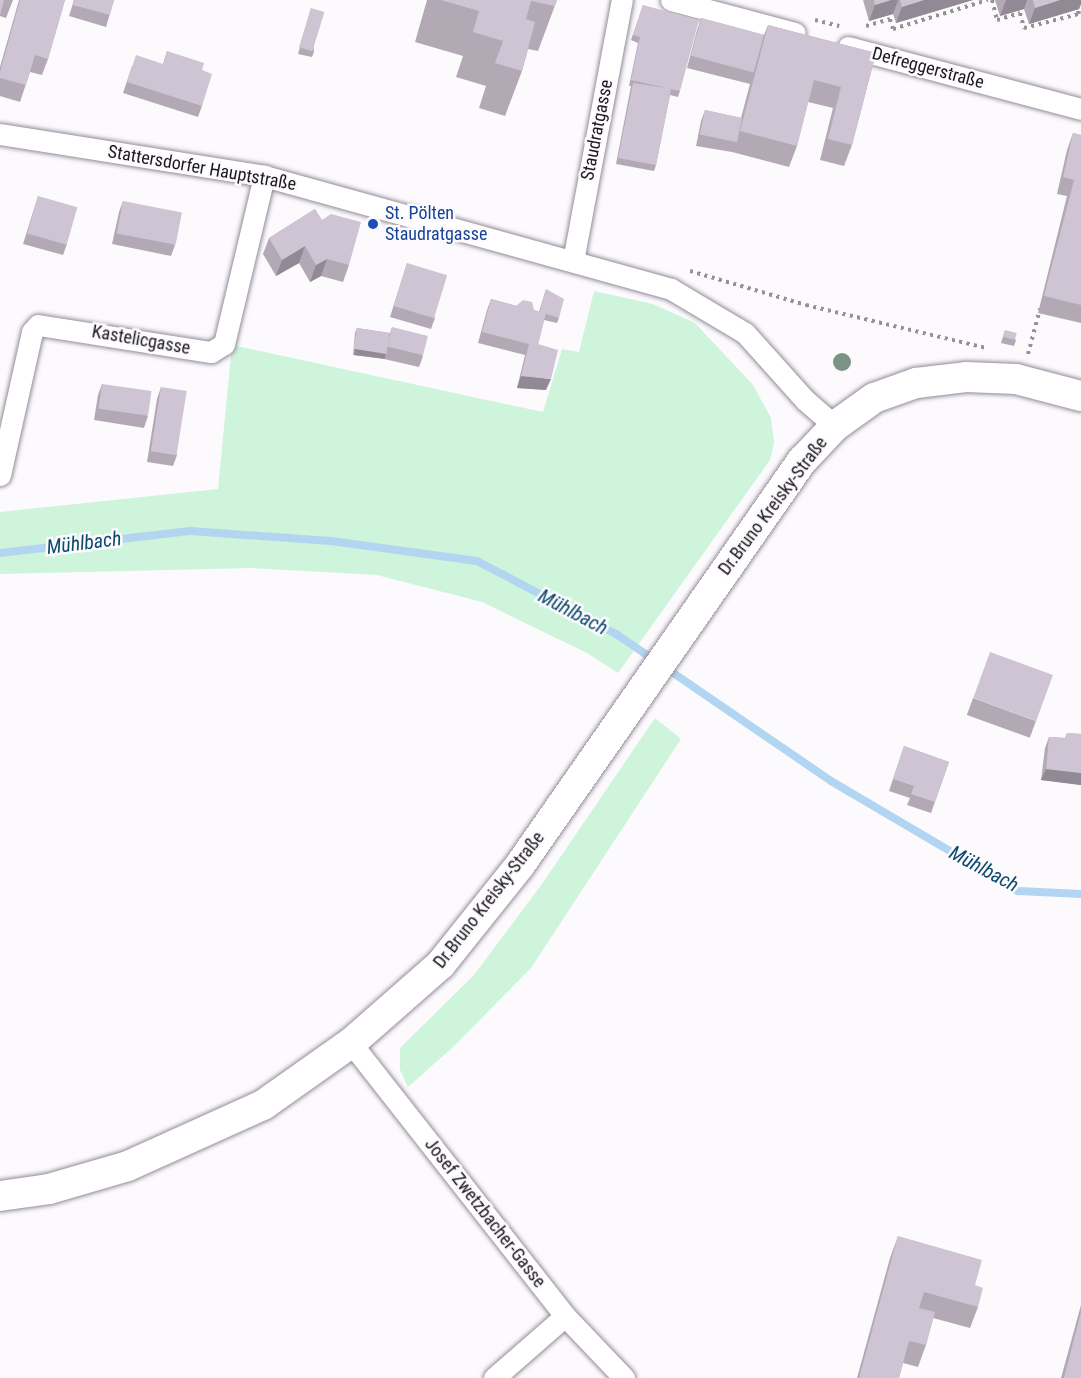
<!DOCTYPE html>
<html>
<head>
<meta charset="utf-8">
<style>
  body { margin:0 }
  #map { position:relative; width:1081px; height:1378px; overflow:hidden; background:#fcfafd; font-family:"Roboto Condensed",sans-serif }
  div>[style] { position:absolute }
  .green>* { inset:0; background:#cef4db }
  .stream>* { height:8px; margin:-4px; padding:0 4px; transform-origin:4px; border-radius:4px; background:#b2d6f1 }
  .path>* { height:4px; margin-top:-2px; transform-origin:0; background:repeating-linear-gradient(90deg,#959296 0 3px,transparent 0 7.5px) }
  .roads { filter:drop-shadow(0 0 2px #958b99) drop-shadow(0 0 2px #958b99) }
  .minor>* { height:21px; margin:-10.5px; padding:0 10.5px; transform-origin:10.5px; border-radius:10.5px; background:#fff }
  .secondary>* { height:30px; margin:-15px; padding:0 15px; transform-origin:15px; border-radius:15px; background:#fff }
  .trees>* { width:18px; height:18px; margin:-9px; border-radius:50%; background:#7a9387 }
  .wall>* { inset:0; background:#b2a9b5; transform-origin:0 0 }
  .shaded-wall>* { inset:0; background:#918994; transform-origin:0 0 }
  .building>* { inset:0; background:#cfc4d3; transform-origin:0 0 }
  .dots>* { width:16px; height:16px; translate:-50% -50%; box-sizing:border-box; border:3px solid #fcfafd; border-radius:50% }
  span { translate:-50% -50%; white-space:nowrap; text-align:center; line-height:1.15; -webkit-text-stroke:5px #fcfafd; paint-order:stroke }
  .street-label { font-size:18px; color:#1c191e }
  .transit-label { font-size:18px; color:#164399 }
  .left { translate:0 -50%; text-align:left }
  .water-label { font-size:20px; color:#0c4a6d; font-style:italic }
</style>
</head>
<body>
<div id="map">
  <div class="green">
    <i style="clip-path:polygon(594px 291px,653px 304px,695px 323px,753px 385px,771px 418px,774px 443px,770px 460px,618px 673px,587px 653px,482px 602px,377px 575px,251px 568px,0 574px,0 512px,218px 489px,232px 345px,543px 412px,562px 349px,579px 352px)"></i>
    <i style="clip-path:polygon(655px 718px,681px 739px,531px 968px,453px 1047px,408px 1087px,400px 1070px,400px 1048px,474px 975px,542px 884px)"></i>
  </div>
  <div class="stream">
    <i style="left:0;top:553px;width:191px;rotate:-6.6deg"></i>
    <i style="left:190px;top:531px;width:141px;rotate:4.1deg"></i>
    <i style="left:331px;top:541px;width:147px;rotate:7.8deg"></i>
    <i style="left:477px;top:561px;width:157px;rotate:27.7deg"></i>
    <i style="left:616px;top:634px;width:48px;rotate:34deg"></i>
    <i style="left:666px;top:668px;width:200px;rotate:34.4deg"></i>
    <i style="left:831px;top:781px;width:217px;rotate:30.5deg"></i>
    <i style="left:1018px;top:891px;width:63px;rotate:2.7deg"></i>
  </div>
  <div class="path">
    <i style="left:992px;top:0;width:21px;rotate:76deg"></i>
    <i style="left:997px;top:20px;width:24px;rotate:-17deg"></i>
    <i style="left:1020px;top:13px;width:16px;rotate:75deg"></i>
    <i style="left:1024px;top:28px;width:57px;rotate:-14.3deg"></i>
    <i style="left:1079px;top:14px;width:14px;rotate:-102deg"></i>
    <i style="left:815px;top:20px;width:25px;rotate:14deg"></i>
    <i style="left:866px;top:26px;width:25px;rotate:-16deg"></i>
    <i style="left:890px;top:19px;width:10px;rotate:73deg"></i>
    <i style="left:893px;top:29px;width:99px;rotate:-17deg"></i>
    <i style="left:690px;top:271px;width:121px;rotate:16.3deg"></i>
    <i style="left:806px;top:305px;width:186px;rotate:13.4deg"></i>
    <i style="left:1028px;top:354px;width:47px;rotate:-75.1deg"></i>
  </div>
  <div class="roads">
    <div class="minor">
      <i style="left:671px;top:0;width:128px;rotate:14.9deg"></i>
      <i style="left:848px;top:47px;width:241px;rotate:14.9deg"></i>
      <i style="left:0;top:134px;width:267px;rotate:9deg"></i>
      <i style="left:264px;top:176px;width:422px;rotate:15.5deg"></i>
      <i style="left:671px;top:289px;width:86px;rotate:30.7deg"></i>
      <i style="left:745px;top:333px;width:90px;rotate:48.2deg"></i>
      <i style="left:805px;top:400px;width:40px;rotate:41deg"></i>
      <i style="left:573px;top:261px;width:266px;rotate:-79.4deg"></i>
      <i style="left:0;top:475px;width:147px;rotate:-77.4deg"></i>
      <i style="left:32px;top:332px;width:9px;rotate:-49deg"></i>
      <i style="left:38px;top:325px;width:175px;rotate:8.9deg"></i>
      <i style="left:211px;top:352px;width:15px;rotate:-32deg"></i>
      <i style="left:224px;top:344px;width:173px;rotate:-76.6deg"></i>
      <i style="left:351px;top:1043px;width:347px;rotate:51.9deg"></i>
      <i style="left:565px;top:1316px;width:86px;rotate:46.4deg"></i>
      <i style="left:494px;top:1378px;width:94px;rotate:-41.1deg"></i>
    </div>
    <div class="secondary">
      <i style="left:0;top:1196px;width:49px;rotate:-8.1deg"></i>
      <i style="left:49px;top:1189px;width:82px;rotate:-16.2deg"></i>
      <i style="left:128px;top:1166px;width:148px;rotate:-24.3deg"></i>
      <i style="left:263px;top:1105px;width:108px;rotate:-35.2deg"></i>
      <i style="left:351px;top:1043px;width:120px;rotate:-41.3deg"></i>
      <i style="left:441px;top:964px;width:127px;rotate:-51.4deg"></i>
      <i style="left:520px;top:865px;width:494px;rotate:-55.1deg"></i>
      <i style="left:803px;top:460px;width:47px;rotate:-46.7deg"></i>
      <i style="left:835px;top:426px;width:48px;rotate:-35.7deg"></i>
      <i style="left:874px;top:398px;width:45px;rotate:-19.7deg"></i>
      <i style="left:916px;top:383px;width:50px;rotate:-6.8deg"></i>
      <i style="left:966px;top:377px;width:50px;rotate:2.3deg"></i>
      <i style="left:1016px;top:379px;width:67px;rotate:14.7deg"></i>
    </div>
  </div>
  <div class="trees">
    <i style="left:842px;top:362px"></i>
  </div>
  <div class="wall">
    <i style="clip-path:polygon(0 0,13px 0,6px 18px,0 16px)"></i>
    <i style="clip-path:polygon(19px 0,65px 0,48px 59px,42px 75px,30px 72px,20px 102px,0 96px,0 67px)"></i>
    <i style="clip-path:polygon(74px 0,114px 0,106px 27px,69px 16px)"></i>
    <i style="clip-path:polygon(427px 0,557px 0,538px 51px,528px 49px,522px 71px,505px 116px,479px 108px,486px 86px,456px 77px,463px 56px,415px 42px)"></i>
    <i style="clip-path:polygon(863px 0,973px 0,896px 23px,893px 14px,869px 21px)"></i>
    <i style="clip-path:polygon(995px 0,1081px 0,1081px 4px,1079px 9px,1029px 24px,1024px 9px,1000px 16px)"></i>
    <i style="clip-path:polygon(643px 5px,680px 91px,678px 97px,670px 95px,656px 165px,654px 171px,616px 164px,631px 86px,629px 86px,638px 43px,631px 40px)"></i>
    <i style="clip-path:polygon(311px 8px,314px 52px,312px 57px,298px 54px)"></i>
    <i style="clip-path:polygon(701px 18px,764px 35px,768px 25px,876px 53px,852px 145px,844px 166px,820px 160px,833px 108px,808px 102px,797px 146px,789px 167px,732px 152px,696px 146px,701px 121px,705px 110px,741px 118px,750px 84px,687px 68px,697px 30px)"></i>
    <i style="clip-path:polygon(167px 51px,202px 70px,202px 106px,198px 117px,123px 93px,132px 66px,163px 64px)"></i>
    <i style="clip-path:polygon(1073px 133px,1081px 135px,1081px 323px,1038px 313px,1067px 196px,1057px 194px,1067px 150px)"></i>
    <i style="clip-path:polygon(38px 196px,67px 244px,63px 255px,23px 244px)"></i>
    <i style="clip-path:polygon(123px 201px,175px 245px,171px 256px,112px 244px,119px 212px)"></i>
    <i style="clip-path:polygon(315px 209px,349px 265px,343px 282px,321px 276px,310px 282px,299px 263px,276px 276px,263px 254px,269px 238px)"></i>
    <i style="clip-path:polygon(407px 263px,435px 318px,431px 329px,390px 317px)"></i>
    <i style="clip-path:polygon(546px 289px,559px 318px,557px 323px,544px 320px,538px 344px,546px 390px,517px 388px,525px 355px,478px 343px,487px 310px,491px 299px,539px 312px)"></i>
    <i style="clip-path:polygon(392px 327px,423px 356px,419px 367px,384px 359px,353px 355px,355px 333px,357px 328px,390px 333px)"></i>
    <i style="clip-path:polygon(1005px 330px,1016px 340px,1014px 346px,1001px 343px)"></i>
    <i style="clip-path:polygon(102px 384px,148px 416px,144px 428px,94px 420px,98px 395px)"></i>
    <i style="clip-path:polygon(161px 387px,177px 455px,173px 466px,147px 462px,157px 399px)"></i>
    <i style="left:973px;top:698px;width:67px;height:18px;rotate:20deg"></i>
    <i style="clip-path:polygon(1067px 733px,1081px 734px,1081px 785px,1041px 780px,1045px 748px,1049px 737px,1065px 738px)"></i>
    <i style="clip-path:polygon(904px 746px,949px 762px,931px 813px,907px 805px,910px 798px,889px 791px)"></i>
    <i style="clip-path:polygon(898px 1236px,978px 1307px,970px 1328px,933px 1318px,926px 1345px,918px 1367px,903px 1363px,899px 1378px,857px 1378px,890px 1258px)"></i>
    <i style="clip-path:polygon(1081px 1305px,1081px 1378px,1061px 1378px)"></i>
  </div>
  <div class="shaded-wall">
    <i style="clip-path:polygon(891px 0,898px 0,893px 14px,869px 21px,875px 5px)"></i>
    <i style="clip-path:polygon(924px 0,973px 0,896px 23px,902px 7px)"></i>
    <i style="clip-path:polygon(1006px 0,1027px 0,1024px 9px,1000px 16px)"></i>
    <i style="clip-path:polygon(1060px 0,1081px 0,1081px 4px,1079px 9px,1029px 24px,1035px 8px)"></i>
    <i style="clip-path:polygon(305px 246px,299px 263px,276px 276px,282px 260px)"></i>
    <i style="clip-path:polygon(327px 259px,321px 276px,310px 282px,316px 265px)"></i>
    <i style="left:355px;top:349px;width:31px;height:6px;rotate:7deg"></i>
    <i style="clip-path:polygon(521px 376px,551px 379px,546px 390px,517px 388px)"></i>
    <i style="clip-path:polygon(1046px 769px,1081px 773px,1081px 785px,1041px 780px)"></i>
  </div>
  <div class="building">
    <i style="clip-path:polygon(0 0,4px 0,0 15px)"></i>
    <i style="clip-path:polygon(20px 0,65px 0,48px 59px,35px 55px,26px 85px,0 78px,0 72px)"></i>
    <i style="clip-path:polygon(75px 0,114px 0,110px 15px,73px 5px)"></i>
    <i style="clip-path:polygon(441px 0,557px 0,555px 6px,531px 1px,526px 19px,535px 22px,522px 71px,495px 63px,503px 41px,473px 32px,479px 11px)"></i>
    <i style="clip-path:polygon(874px 0,891px 0,875px 5px)"></i>
    <i style="clip-path:polygon(900px 0,924px 0,902px 7px)"></i>
    <i style="clip-path:polygon(1033px 0,1060px 0,1035px 8px)"></i>
    <i style="clip-path:polygon(643px 5px,699px 20px,680px 91px,671px 89px,656px 165px,618px 158px,633px 83px,667px 88px,631px 80px,640px 37px,633px 35px)"></i>
    <i style="left:311px;top:8px;width:14px;height:41px;rotate:17deg"></i>
    <i style="left:701px;top:18px;width:65px;height:39px;rotate:15deg"></i>
    <i style="clip-path:polygon(768px 25px,876px 53px,852px 145px,828px 139px,841px 87px,814px 80px,797px 146px,740px 131px)"></i>
    <i style="clip-path:polygon(167px 51px,204px 63px,202px 70px,212px 74px,202px 106px,127px 82px,136px 55px,163px 64px)"></i>
    <i style="left:705px;top:110px;width:38px;height:25px;rotate:12deg"></i>
    <i style="clip-path:polygon(1073px 133px,1081px 135px,1081px 305px,1044px 296px,1074px 180px,1063px 177px)"></i>
    <i style="left:38px;top:196px;width:41px;height:39px;rotate:16deg"></i>
    <i style="left:123px;top:201px;width:60px;height:33px;rotate:11deg"></i>
    <i style="clip-path:polygon(315px 209px,322px 220px,331px 214px,361px 222px,349px 265px,327px 259px,316px 265px,305px 246px,282px 260px,269px 238px)"></i>
    <i style="left:407px;top:263px;width:42px;height:45px;rotate:17deg"></i>
    <i style="clip-path:polygon(546px 289px,564px 299px,559px 318px,540px 312px)"></i>
    <i style="clip-path:polygon(491px 299px,516px 306px,523px 300px,532px 302px,534px 310px,546px 313px,538px 344px,558px 350px,551px 379px,521px 376px,529px 344px,482px 332px)"></i>
    <i style="left:392px;top:327px;width:37px;height:20px;rotate:14deg"></i>
    <i style="left:357px;top:328px;width:33px;height:21px;rotate:9deg"></i>
    <i style="left:1005px;top:330px;width:12px;height:7px;rotate:14deg"></i>
    <i style="left:102px;top:384px;width:50px;height:25px;rotate:8deg"></i>
    <i style="left:161px;top:387px;width:26px;height:65px;rotate:9deg"></i>
    <i style="left:990px;top:652px;width:67px;height:49px;rotate:20deg"></i>
    <i style="clip-path:polygon(1067px 733px,1081px 734px,1081px 773px,1046px 769px,1049px 737px,1066px 738px)"></i>
    <i style="clip-path:polygon(904px 746px,949px 762px,935px 802px,911px 794px,914px 786px,893px 779px)"></i>
    <i style="clip-path:polygon(898px 1236px,982px 1260px,975px 1285px,983px 1288px,978px 1307px,924px 1292px,919px 1308px,935px 1312px,926px 1345px,909px 1341px,899px 1378px,859px 1378px)"></i>
    <i style="clip-path:polygon(1081px 1312px,1081px 1378px,1064px 1378px)"></i>
  </div>
  <div class="dots">
    <i style="left:373px;top:224px;background:#1a4fb4"></i>
  </div>
  <div class="street-label">
    <span style="left:928px;top:68px;rotate:15deg">Defreggerstraße</span>
    <span style="left:597px;top:130px;rotate:-79deg">Staudratgasse</span>
    <span style="left:202px;top:168px;rotate:10deg">Stattersdorfer Hauptstraße</span>
    <span style="left:141px;top:340px;rotate:10deg">Kastelicgasse</span>
    <span style="left:773px;top:506px;rotate:-53deg">Dr.Bruno Kreisky-Straße</span>
    <span style="left:489px;top:900px;rotate:-52deg">Dr.Bruno Kreisky-Straße</span>
    <span style="left:485px;top:1213px;rotate:52deg">Josef Zwetzbacher-Gasse</span>
  </div>
  <div class="transit-label">
    <span class="left" style="left:385px;top:224px">St. Pölten<br>Staudratgasse</span>
  </div>
  <div class="water-label">
    <span style="left:84px;top:543px;rotate:-7deg">Mühlbach</span>
    <span style="left:573px;top:612px;rotate:28deg">Mühlbach</span>
    <span style="left:984px;top:869px;rotate:28deg">Mühlbach</span>
  </div>
</div>
</body>
</html>
